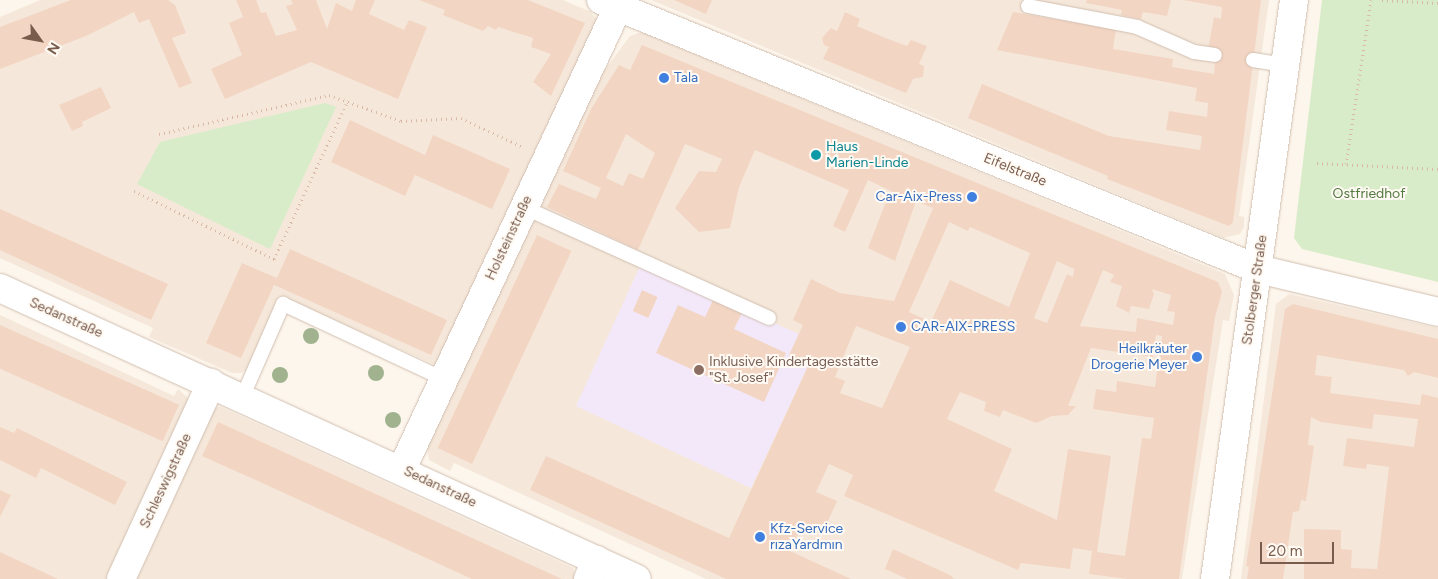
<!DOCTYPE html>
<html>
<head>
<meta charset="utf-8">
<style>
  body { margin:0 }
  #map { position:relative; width:1438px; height:579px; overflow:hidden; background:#fdf6ec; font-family:Figtree,sans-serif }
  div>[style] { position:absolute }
  .residential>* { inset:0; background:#f5e8da }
  .education>* { inset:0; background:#f3e8fa }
  .green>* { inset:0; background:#d8ecc9 }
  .building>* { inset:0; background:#f3d5c3; transform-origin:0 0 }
  .path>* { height:3px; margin-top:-1.5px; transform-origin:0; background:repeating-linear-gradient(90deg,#d9b8a5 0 1px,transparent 0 5px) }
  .roads { filter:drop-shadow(0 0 1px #d1beb0) drop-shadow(0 0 1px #d1beb0) }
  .service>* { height:14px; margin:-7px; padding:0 7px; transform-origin:7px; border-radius:7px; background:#fff }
  .minor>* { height:28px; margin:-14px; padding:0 14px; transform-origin:14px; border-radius:14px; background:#fff }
  .tertiary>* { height:28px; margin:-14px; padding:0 14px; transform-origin:14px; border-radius:14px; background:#fff }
  .secondary>* { height:28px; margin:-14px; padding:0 14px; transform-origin:14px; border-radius:14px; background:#fff }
  .trees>* { width:16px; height:16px; margin:-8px; border-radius:50%; background:#a0b28e }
  .dots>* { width:14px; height:14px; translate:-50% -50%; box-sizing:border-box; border:2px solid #fffaf3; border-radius:50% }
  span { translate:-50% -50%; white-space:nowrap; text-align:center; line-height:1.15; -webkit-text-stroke:4px #fffaf3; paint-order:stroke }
  .shop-label { font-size:14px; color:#366cbe }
  .left { translate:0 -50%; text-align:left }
  .right { translate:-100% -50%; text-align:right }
  .culture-label { font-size:14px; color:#0d838f }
  .street-label { font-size:14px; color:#7a5c4d }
  .park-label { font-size:14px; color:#537a41 }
  .education-label { font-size:14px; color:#785e54 }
  .north { position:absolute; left:15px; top:15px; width:50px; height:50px; -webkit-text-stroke:4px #fffaf3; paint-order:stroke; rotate:122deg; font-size:14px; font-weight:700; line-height:20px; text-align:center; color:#7a5c4d }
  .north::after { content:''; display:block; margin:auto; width:18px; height:22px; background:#7a5c4d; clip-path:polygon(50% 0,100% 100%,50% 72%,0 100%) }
  .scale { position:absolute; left:1260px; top:542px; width:74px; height:22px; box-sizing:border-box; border:2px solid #7a5c4d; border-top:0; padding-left:6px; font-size:15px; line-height:18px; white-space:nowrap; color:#7a5c4d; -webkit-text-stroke:4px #fffaf3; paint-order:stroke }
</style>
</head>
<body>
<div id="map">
  <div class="residential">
    <i style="clip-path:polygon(40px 0,563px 0,589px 11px,598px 20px,438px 366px,279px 296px,249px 369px,241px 373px,232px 373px,149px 337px,153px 328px,0 258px,0 17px)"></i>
    <i style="clip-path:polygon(651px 0,1269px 0,1239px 216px,1244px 217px,1244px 227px,1240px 234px,1223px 238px)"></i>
    <i style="clip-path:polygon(642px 32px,1225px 274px,1234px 295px,1229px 321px,1223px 320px,1182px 579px,706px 579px,454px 463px,450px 471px,429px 460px,427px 444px,589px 91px,630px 36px)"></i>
    <i style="clip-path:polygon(1289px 294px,1438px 328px,1438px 579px,1241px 579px,1276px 304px)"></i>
    <i style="clip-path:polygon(0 315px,174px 396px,178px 389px,188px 398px,188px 404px,109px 579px,0 579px)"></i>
    <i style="clip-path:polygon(214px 407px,221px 407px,573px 568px,577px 579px,128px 579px)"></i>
  </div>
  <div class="education">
    <i style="clip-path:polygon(641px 264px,799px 334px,789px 355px,809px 364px,751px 488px,576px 406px)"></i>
  </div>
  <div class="green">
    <i style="clip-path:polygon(1322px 0,1438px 0,1438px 282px,1302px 249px,1294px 238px)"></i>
    <i style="clip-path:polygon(325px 103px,336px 107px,270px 249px,137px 184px,160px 142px)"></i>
  </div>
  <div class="building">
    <i style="clip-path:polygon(71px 0,168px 0,175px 5px,186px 33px,172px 38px,192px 83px,179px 88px,149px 19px,139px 23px,134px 12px,86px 36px,0 69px,0 27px)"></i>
    <i style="clip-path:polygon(236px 0,256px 0,261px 13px,266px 12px,276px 36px,297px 30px,286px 6px,293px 4px,291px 0,316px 0,327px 29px,336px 3px,352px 11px,356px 0,375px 0,369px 14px,404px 30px,409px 20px,427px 27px,398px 99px,311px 62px,225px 99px,211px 69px,242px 55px,229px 23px,243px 17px)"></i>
    <i style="clip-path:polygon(419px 0,528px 0,585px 23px,551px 96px,533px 82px,551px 54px,531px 47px,533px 38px,498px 27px,496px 30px,488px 26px,483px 31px,443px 15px,445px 10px)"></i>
    <i style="clip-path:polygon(674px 0,712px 0,706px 14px)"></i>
    <i style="clip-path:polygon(1087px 0,1171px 0,1167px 16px,1143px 12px,1141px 19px,1121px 15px,1122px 10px,1086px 3px)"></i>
    <i style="clip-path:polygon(1183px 0,1261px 0,1233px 222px,1229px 226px,1107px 179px,1108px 176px,968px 118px,982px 84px,1109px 136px,1200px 150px,1202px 136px,1166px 130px,1169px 111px,1207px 117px,1208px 103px,1195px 101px,1197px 88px,997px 50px,1013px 12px,1116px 30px,1113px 49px,1173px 59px,1172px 67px,1214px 74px,1216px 52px,1208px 50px,1214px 17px,1221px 19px,1222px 7px)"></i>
    <i style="clip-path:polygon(845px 12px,860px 19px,857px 26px,883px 37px,907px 46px,911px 40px,927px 46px,919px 64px,924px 66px,923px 77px,913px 79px,906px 93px,823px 59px,829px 47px,824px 45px,822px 38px,831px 28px,837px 31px)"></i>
    <i style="clip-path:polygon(evenodd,642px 45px,1218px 282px,1222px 292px,1215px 317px,1179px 579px,1127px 579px,1089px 574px,1092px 551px,1073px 548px,1070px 569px,1021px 563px,1018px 570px,844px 496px,853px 475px,829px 464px,816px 492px,837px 501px,823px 532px,803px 522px,790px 551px,851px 579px,726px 579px,530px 490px,546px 456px,729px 538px,809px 364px,789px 355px,803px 325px,793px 320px,811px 279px,840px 293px,894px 301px,933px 208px,916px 201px,895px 261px,868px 248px,885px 204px,892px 200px,895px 193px,868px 180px,845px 232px,833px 226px,849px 190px,755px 150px,739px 187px,730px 228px,699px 232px,675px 208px,699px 171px,716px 172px,722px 159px,685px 144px,638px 250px,547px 207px,559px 184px,596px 199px,601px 188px,563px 171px,591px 109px,619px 65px,630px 70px,642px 45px,626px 134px,655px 153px,643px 179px,629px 173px,623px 186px,606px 178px,626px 134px,642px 45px,949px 222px,968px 231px,970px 227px,1030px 253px,1009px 307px,950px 280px,931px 322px,909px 312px,949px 222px,642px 45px,1057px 261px,1074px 269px,1073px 277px,1067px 274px,1047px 323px,1034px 318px,1057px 261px,642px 45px,1103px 270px,1114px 275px,1110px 282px,1122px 286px,1116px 306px,1129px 313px,1131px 306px,1149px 309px,1154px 294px,1152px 289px,1171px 295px,1167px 311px,1175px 312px,1173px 325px,1137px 318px,1136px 332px,1080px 326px,1103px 270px,642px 45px,856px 326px,910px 347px,882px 408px,840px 393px,845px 381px,835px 377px,856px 326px,642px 45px,1156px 335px,1162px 336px,1155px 387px,1117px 381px,1116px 392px,1096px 389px,1093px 409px,1154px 418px,1151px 439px,1142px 438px,1125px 556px,1097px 552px,1111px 456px,1068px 449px,1057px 520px,994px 491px,1012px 449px,947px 419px,960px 392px,986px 402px,984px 411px,1000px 417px,1003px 410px,1036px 423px,1052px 416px,1068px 415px,1076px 406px,1068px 406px,1091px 348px,1153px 357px,1156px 335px)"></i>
    <i style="clip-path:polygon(101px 87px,111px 108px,82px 122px,83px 126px,72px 131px,59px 105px)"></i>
    <i style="clip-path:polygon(350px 120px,425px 155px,433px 135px,510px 169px,492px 209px,415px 175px,405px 196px,331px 162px)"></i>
    <i style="clip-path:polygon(0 209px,168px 284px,151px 320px,0 250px)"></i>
    <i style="left:537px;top:235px;width:38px;height:235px;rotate:25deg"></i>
    <i style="clip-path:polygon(290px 249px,447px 320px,431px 355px,274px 285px,241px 358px,206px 343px,242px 263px,277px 278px)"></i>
    <i style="left:642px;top:290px;width:17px;height:23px;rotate:24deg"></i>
    <i style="clip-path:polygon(713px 300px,742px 313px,734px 329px,786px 353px,764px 402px,656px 353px,678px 305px,705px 317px)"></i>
    <i style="clip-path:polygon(1293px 304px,1438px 339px,1438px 378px,1414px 372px,1408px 376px,1404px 370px,1317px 355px,1315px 375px,1332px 377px,1330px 393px,1420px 405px,1422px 394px,1438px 398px,1438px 579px,1304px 579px,1304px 529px,1341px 530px,1341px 549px,1352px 550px,1351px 568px,1377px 569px,1389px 467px,1367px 464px,1366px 469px,1343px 466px,1347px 438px,1414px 447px,1418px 419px,1374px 414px,1372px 429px,1321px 422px,1311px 417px,1308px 445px,1314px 446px,1306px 501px,1301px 500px,1299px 511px,1293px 512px,1283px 579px,1247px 579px,1249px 567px,1246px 566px,1285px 309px)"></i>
    <i style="left:0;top:325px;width:196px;height:40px;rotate:24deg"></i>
    <i style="clip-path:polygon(218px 422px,356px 485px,562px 579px,472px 579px,271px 487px,202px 456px)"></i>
    <i style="clip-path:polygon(0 427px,14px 433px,17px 428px,127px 482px,115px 505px,41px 468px,36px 478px,0 460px)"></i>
    <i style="clip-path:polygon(0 490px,11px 495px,0 517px)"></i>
    <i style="clip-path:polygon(893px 549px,950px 575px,954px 579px,907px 579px,885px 569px)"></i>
    <i style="clip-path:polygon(0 552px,58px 579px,0 579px)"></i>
  </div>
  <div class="path">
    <i style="left:1382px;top:0;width:56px;rotate:3.1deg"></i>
    <i style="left:159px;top:134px;width:174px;rotate:-12.9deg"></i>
    <i style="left:329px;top:95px;width:77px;rotate:19.9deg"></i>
    <i style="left:401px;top:121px;width:60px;rotate:-2.9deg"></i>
    <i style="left:461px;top:118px;width:68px;rotate:25.1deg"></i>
    <i style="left:1317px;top:163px;width:121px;rotate:2.8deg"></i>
    <i style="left:1346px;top:164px;width:166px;rotate:-81.3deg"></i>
    <i style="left:134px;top:191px;width:156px;rotate:25.9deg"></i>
    <i style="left:274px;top:259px;width:175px;rotate:-65deg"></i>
  </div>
  <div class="roads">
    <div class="service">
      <i style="left:1028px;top:6px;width:111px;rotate:10.9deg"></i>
      <i style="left:1137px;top:27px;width:62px;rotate:23.7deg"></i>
      <i style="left:1194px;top:52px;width:21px;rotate:8deg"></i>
      <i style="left:1253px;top:60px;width:32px;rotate:9deg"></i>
      <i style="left:523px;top:207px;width:270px;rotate:24.3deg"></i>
      <i style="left:242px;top:398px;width:103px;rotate:-66.4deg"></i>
      <i style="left:283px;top:304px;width:178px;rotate:25deg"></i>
    </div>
    <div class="minor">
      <i style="left:601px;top:0;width:710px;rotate:22.27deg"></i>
      <i style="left:1258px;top:269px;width:185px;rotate:13.4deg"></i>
      <i style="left:402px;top:469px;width:510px;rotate:-64.94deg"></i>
      <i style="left:121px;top:579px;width:216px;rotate:-65.3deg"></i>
      <i style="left:588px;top:579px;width:21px;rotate:-67deg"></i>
    </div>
    <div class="tertiary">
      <i style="left:0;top:288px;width:700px;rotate:24.55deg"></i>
    </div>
    <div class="secondary">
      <i style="left:1215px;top:579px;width:584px;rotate:-82.23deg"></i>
    </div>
  </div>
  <div class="trees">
    <i style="left:311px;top:336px"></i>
    <i style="left:376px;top:373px"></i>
    <i style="left:280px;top:375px"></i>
    <i style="left:393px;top:420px"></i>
  </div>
  <div class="dots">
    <i style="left:664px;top:78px;background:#3f7fe0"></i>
    <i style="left:816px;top:155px;background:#0f9aa8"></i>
    <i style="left:972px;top:197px;background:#3f7fe0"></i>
    <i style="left:901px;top:327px;background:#3f7fe0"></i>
    <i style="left:1197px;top:357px;background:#3f7fe0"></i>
    <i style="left:699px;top:370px;background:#8d6e63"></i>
    <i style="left:760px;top:537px;background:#3f7fe0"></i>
  </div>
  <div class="shop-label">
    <span class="left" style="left:674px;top:78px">Tala</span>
    <span class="right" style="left:962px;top:197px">Car-Aix-Press</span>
    <span class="left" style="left:911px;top:327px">CAR-AIX-PRESS</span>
    <span class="right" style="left:1187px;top:357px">Heilkräuter<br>Drogerie Meyer</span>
    <span class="left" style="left:770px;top:537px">Kfz-Service<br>rızaYardmın</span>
  </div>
  <div class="culture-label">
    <span class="left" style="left:826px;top:155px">Haus<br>Marien-Linde</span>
  </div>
  <div class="street-label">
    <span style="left:1015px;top:170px;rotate:22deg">Eifelstraße</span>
    <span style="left:509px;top:238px;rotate:-65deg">Holsteinstraße</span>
    <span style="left:1255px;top:290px;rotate:-82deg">Stolberger Straße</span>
    <span style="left:66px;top:318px;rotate:24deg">Sedanstraße</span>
    <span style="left:166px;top:481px;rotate:-65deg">Schleswigstraße</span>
    <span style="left:440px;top:487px;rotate:25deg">Sedanstraße</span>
  </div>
  <div class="park-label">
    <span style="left:1369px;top:194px">Ostfriedhof</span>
  </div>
  <div class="education-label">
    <span class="left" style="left:709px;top:370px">Inklusive Kindertagesstätte<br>"St. Josef"</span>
  </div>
  <div class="north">N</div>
  <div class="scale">20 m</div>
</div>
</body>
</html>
